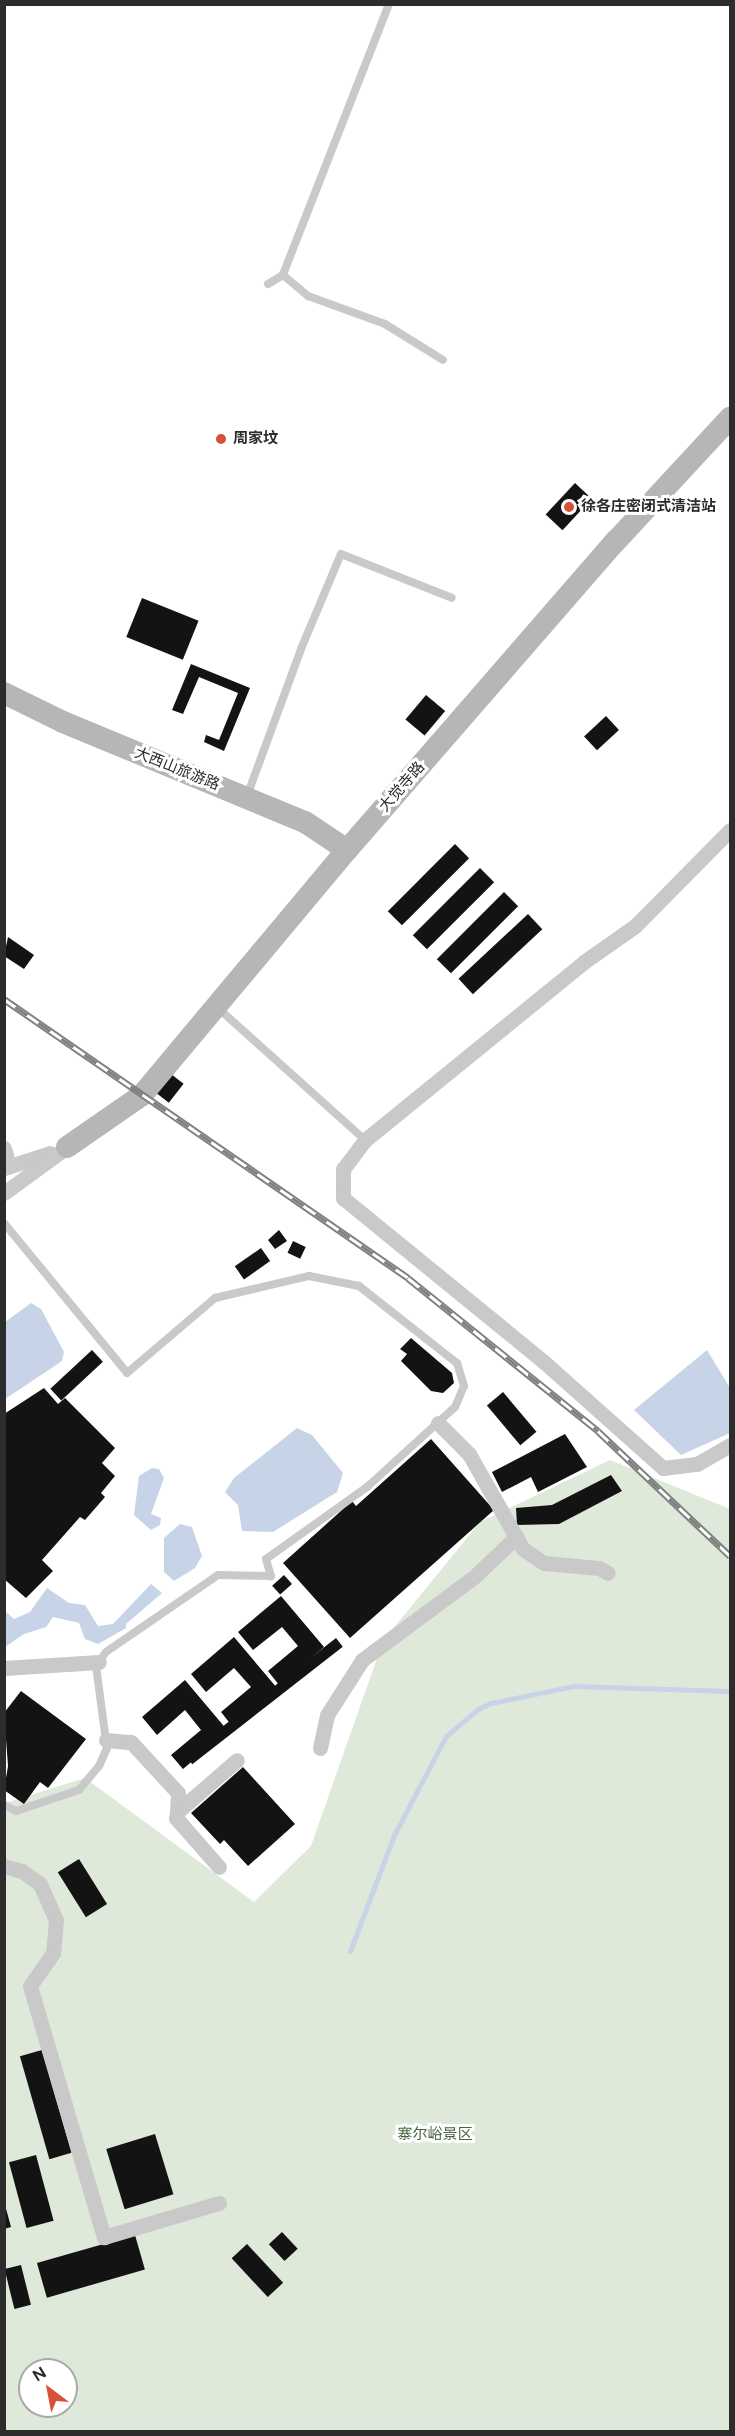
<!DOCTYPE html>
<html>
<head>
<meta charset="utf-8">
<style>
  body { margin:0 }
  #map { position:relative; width:735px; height:2436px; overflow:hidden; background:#fff; font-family:Figtree,"Noto Sans SC",sans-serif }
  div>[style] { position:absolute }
  .green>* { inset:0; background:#dfe9da }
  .water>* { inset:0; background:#c7d4e7 }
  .stream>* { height:5px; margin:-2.5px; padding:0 2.5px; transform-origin:2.5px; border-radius:2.5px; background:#c7d4e7 }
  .building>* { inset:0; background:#131313; transform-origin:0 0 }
  .lane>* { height:8px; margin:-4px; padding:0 4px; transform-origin:4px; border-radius:4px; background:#c9c9c9 }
  .street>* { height:15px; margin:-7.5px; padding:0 7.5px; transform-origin:7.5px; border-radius:7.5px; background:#c9c9c9 }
  .secondary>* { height:22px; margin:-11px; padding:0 11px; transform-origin:11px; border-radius:11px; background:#b6b6b6 }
  .rail>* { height:7px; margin-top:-3.5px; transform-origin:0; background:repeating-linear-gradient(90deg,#fff 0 14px,#818181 0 28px); box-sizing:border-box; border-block:2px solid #818181 }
  .dots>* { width:16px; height:16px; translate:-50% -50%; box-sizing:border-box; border:3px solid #fff; border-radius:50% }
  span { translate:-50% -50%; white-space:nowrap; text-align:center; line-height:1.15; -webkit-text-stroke:6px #fff; paint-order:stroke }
  .poi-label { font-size:15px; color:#2c2c2c; font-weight:700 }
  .left { translate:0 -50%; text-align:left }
  .street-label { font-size:15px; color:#2c2c2c }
  .park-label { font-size:15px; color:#47643d }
  .frame { position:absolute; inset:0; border:6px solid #2c2c2c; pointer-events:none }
  .north { position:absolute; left:18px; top:2358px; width:60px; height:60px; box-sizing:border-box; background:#fff; border:2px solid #ababab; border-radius:50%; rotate:328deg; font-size:16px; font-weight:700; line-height:24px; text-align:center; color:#2c2c2c }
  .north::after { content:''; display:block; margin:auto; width:21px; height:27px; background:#d6503a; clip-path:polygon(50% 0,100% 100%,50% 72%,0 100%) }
</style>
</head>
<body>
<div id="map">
  <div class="green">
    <i style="clip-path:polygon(evenodd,610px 1460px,730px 1509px,730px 2431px,5px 2432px,5px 1803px,85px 1778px,254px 1902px,311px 1846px,383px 1641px,480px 1522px,610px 1460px,30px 2370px,66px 2370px,66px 2406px,30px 2406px,30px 2370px)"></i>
  </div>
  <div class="water">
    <i style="clip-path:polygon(31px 1303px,41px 1309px,64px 1352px,62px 1361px,5px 1399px,5px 1322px)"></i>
    <i style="clip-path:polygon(707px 1350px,730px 1388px,730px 1433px,681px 1455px,634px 1410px)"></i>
    <i style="clip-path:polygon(297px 1428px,312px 1435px,343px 1473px,337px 1492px,273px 1532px,242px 1531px,238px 1505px,225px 1492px,234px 1478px)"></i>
    <i style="clip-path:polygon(152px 1468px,159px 1469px,164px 1478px,151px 1514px,161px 1518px,160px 1525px,151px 1530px,134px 1515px,139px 1476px)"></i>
    <i style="clip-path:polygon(180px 1524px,192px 1527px,202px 1556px,195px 1568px,174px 1581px,164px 1572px,164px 1538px)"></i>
    <i style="clip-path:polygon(151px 1584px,162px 1593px,126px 1624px,126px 1628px,98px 1644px,85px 1639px,79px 1623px,53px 1617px,46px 1627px,24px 1634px,5px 1647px,5px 1611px,14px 1619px,30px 1612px,47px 1588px,69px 1603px,85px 1605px,98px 1626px,113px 1624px)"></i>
  </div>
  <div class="stream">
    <i style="left:350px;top:1951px;width:124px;rotate:-69.2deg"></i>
    <i style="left:394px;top:1835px;width:112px;rotate:-62.3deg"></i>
    <i style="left:446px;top:1736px;width:42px;rotate:-40.2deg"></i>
    <i style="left:478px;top:1709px;width:14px;rotate:-25deg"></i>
    <i style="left:491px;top:1703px;width:85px;rotate:-11.6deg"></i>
    <i style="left:574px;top:1686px;width:156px;rotate:1.8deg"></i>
  </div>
  <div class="building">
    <i style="left:575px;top:483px;width:23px;height:43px;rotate:43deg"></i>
    <i style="left:142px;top:598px;width:61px;height:42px;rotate:22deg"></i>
    <i style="clip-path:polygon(191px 664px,250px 688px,224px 751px,204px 742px,206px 735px,219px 740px,238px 693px,199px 677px,183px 714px,172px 710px)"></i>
    <i style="left:426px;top:695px;width:25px;height:32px;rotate:40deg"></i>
    <i style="left:606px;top:716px;width:19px;height:30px;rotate:47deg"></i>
    <i style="left:455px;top:844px;width:20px;height:95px;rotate:45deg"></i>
    <i style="left:480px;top:868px;width:20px;height:95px;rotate:45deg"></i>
    <i style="left:504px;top:892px;width:20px;height:95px;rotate:45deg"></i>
    <i style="left:528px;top:914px;width:21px;height:95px;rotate:47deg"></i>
    <i style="clip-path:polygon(8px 937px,34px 955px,24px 969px,4px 956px)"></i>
    <i style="left:171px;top:1074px;width:16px;height:24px;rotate:38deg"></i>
    <i style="clip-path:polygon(279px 1230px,287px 1241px,275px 1249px,268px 1240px)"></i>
    <i style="left:293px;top:1241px;width:14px;height:13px;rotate:25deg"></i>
    <i style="left:261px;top:1248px;width:16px;height:32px;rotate:55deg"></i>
    <i style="clip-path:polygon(411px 1338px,452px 1373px,454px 1383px,443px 1393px,431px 1391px,401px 1361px,407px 1354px,400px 1349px)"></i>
    <i style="left:92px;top:1350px;width:16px;height:57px;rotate:47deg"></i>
    <i style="clip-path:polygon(44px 1388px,58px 1404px,65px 1398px,115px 1448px,102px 1463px,115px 1476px,101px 1493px,105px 1497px,85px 1520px,80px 1517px,42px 1560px,53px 1571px,26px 1598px,4px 1579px,4px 1414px)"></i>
    <i style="left:503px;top:1392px;width:52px;height:21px;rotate:50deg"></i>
    <i style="clip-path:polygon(565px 1434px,587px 1467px,538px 1492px,531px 1477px,502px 1492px,492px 1472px)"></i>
    <i style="clip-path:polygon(431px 1439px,494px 1510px,350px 1638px,283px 1563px,352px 1501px,356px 1506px)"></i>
    <i style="clip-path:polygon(611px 1475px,622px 1491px,559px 1524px,517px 1525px,516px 1508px,552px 1505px)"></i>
    <i style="left:284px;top:1575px;width:12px;height:16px;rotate:48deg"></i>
    <i style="clip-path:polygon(281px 1596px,324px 1647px,279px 1685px,268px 1671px,298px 1646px,282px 1627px,253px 1650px,238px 1632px)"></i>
    <i style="clip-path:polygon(234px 1637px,277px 1688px,232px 1726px,221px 1712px,251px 1687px,234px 1668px,206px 1692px,191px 1674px)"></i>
    <i style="left:336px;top:1638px;width:11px;height:191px;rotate:52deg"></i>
    <i style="clip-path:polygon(185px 1680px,228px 1731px,183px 1769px,171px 1755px,201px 1730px,185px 1710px,157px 1735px,142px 1717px)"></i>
    <i style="clip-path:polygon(21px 1691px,86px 1739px,48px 1788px,40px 1782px,24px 1804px,4px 1790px,8px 1766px,4px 1713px)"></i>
    <i style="clip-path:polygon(243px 1767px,295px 1824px,248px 1866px,224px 1840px,220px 1844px,191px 1813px)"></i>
    <i style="left:79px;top:1859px;width:53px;height:25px;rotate:58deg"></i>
    <i style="left:42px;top:2050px;width:107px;height:23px;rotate:74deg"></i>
    <i style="left:155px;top:2134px;width:63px;height:51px;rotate:73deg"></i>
    <i style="left:36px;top:2155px;width:68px;height:28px;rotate:75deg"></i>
    <i style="clip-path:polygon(5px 2205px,11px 2227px,4px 2229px,4px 2206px)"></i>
    <i style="left:282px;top:2232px;width:23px;height:18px;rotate:47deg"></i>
    <i style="left:135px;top:2235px;width:36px;height:102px;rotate:74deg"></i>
    <i style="left:247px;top:2244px;width:53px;height:21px;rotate:47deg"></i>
    <i style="left:21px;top:2265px;width:41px;height:17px;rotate:76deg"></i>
  </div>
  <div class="lane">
    <i style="left:389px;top:4px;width:291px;rotate:111.4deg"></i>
    <i style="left:283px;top:275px;width:33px;rotate:40deg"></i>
    <i style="left:308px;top:296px;width:82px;rotate:20deg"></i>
    <i style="left:385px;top:324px;width:68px;rotate:31.8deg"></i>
    <i style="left:268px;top:284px;width:17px;rotate:-31deg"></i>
    <i style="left:247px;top:796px;width:157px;rotate:-69.8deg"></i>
    <i style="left:301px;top:649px;width:103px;rotate:-67.2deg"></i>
    <i style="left:341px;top:554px;width:119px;rotate:21.6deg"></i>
    <i style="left:219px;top:1009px;width:196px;rotate:41.9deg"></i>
    <i style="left:4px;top:1223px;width:194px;rotate:50.6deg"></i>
    <i style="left:127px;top:1373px;width:116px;rotate:-40.4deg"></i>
    <i style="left:215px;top:1298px;width:97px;rotate:-13.2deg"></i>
    <i style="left:309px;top:1276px;width:51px;rotate:11.3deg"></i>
    <i style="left:359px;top:1286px;width:125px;rotate:38.2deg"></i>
    <i style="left:457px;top:1363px;width:24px;rotate:73deg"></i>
    <i style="left:464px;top:1386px;width:23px;rotate:113deg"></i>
    <i style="left:455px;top:1407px;width:119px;rotate:137.7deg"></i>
    <i style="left:367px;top:1487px;width:124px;rotate:144.5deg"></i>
    <i style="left:266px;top:1559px;width:18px;rotate:74deg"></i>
    <i style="left:271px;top:1576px;width:53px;rotate:-178.9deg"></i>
    <i style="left:218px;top:1575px;width:136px;rotate:145.5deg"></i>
    <i style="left:106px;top:1652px;width:17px;rotate:126deg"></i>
    <i style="left:96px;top:1666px;width:83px;rotate:82.4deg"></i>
    <i style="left:107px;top:1748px;width:20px;rotate:114deg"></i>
    <i style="left:99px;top:1766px;width:31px;rotate:130deg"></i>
    <i style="left:79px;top:1790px;width:66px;rotate:161.6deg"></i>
    <i style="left:16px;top:1811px;width:13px;rotate:-153deg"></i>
  </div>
  <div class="street">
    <i style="left:730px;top:830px;width:135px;rotate:134.7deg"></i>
    <i style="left:635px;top:926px;width:62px;rotate:144.8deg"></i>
    <i style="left:584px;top:962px;width:282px;rotate:140.9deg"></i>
    <i style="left:365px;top:1140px;width:36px;rotate:127deg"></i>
    <i style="left:343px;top:1169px;width:29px;rotate:90deg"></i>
    <i style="left:343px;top:1198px;width:259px;rotate:39.2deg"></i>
    <i style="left:544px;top:1362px;width:159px;rotate:41.7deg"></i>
    <i style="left:663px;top:1468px;width:34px;rotate:-7deg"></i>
    <i style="left:697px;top:1464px;width:38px;rotate:-30deg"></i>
    <i style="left:4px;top:1148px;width:19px;rotate:74deg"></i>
    <i style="left:4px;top:1168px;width:48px;rotate:-18.1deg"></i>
    <i style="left:4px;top:1193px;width:78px;rotate:-36.1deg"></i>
    <i style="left:438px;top:1423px;width:44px;rotate:45deg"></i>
    <i style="left:469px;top:1454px;width:109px;rotate:60.4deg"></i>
    <i style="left:523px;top:1549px;width:25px;rotate:34deg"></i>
    <i style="left:544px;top:1563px;width:55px;rotate:5.2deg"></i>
    <i style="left:599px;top:1568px;width:10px;rotate:29deg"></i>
    <i style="left:4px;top:1668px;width:95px;rotate:-3.6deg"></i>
    <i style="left:106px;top:1740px;width:25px;rotate:5deg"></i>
    <i style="left:131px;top:1742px;width:69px;rotate:47.3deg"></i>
    <i style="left:178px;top:1793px;width:19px;rotate:93deg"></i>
    <i style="left:177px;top:1812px;width:79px;rotate:-40.9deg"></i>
    <i style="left:320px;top:1748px;width:34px;rotate:-78deg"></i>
    <i style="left:327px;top:1715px;width:65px;rotate:-57.5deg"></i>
    <i style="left:362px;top:1660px;width:141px;rotate:-36.6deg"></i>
    <i style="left:475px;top:1576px;width:57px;rotate:-43.6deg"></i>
    <i style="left:177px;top:1812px;width:6px;rotate:99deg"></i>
    <i style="left:176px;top:1818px;width:65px;rotate:48.7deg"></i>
    <i style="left:4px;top:1866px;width:19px;rotate:16deg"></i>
    <i style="left:22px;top:1871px;width:22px;rotate:36deg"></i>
    <i style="left:40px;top:1884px;width:39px;rotate:66deg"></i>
    <i style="left:56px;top:1920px;width:33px;rotate:95deg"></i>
    <i style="left:53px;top:1953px;width:40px;rotate:124.9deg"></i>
    <i style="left:30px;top:1986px;width:262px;rotate:73.6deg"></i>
    <i style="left:104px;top:2237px;width:120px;rotate:-16.5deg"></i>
  </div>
  <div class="secondary">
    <i style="left:4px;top:693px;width:66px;rotate:26.2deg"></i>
    <i style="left:63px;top:722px;width:262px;rotate:22.5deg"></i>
    <i style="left:305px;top:822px;width:50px;rotate:33.7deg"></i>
    <i style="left:67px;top:1147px;width:91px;rotate:-34.7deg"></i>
    <i style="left:142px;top:1095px;width:319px;rotate:-50.1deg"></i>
    <i style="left:347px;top:850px;width:410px;rotate:-49deg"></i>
    <i style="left:616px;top:541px;width:168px;rotate:-47.2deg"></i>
  </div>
  <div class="rail">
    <i style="left:4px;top:999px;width:491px;rotate:34.6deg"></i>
    <i style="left:408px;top:1278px;width:244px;rotate:38.8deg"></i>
    <i style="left:598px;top:1431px;width:182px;rotate:43.4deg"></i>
  </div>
  <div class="dots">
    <i style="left:221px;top:439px;background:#d6503a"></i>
    <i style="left:569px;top:507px;background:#d6503a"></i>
  </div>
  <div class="poi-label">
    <span class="left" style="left:233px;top:439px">周家坟</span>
    <span class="left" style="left:581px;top:507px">徐各庄密闭式清洁站</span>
  </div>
  <div class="street-label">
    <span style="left:177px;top:769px;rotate:22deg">大西山旅游路</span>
    <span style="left:402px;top:787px;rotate:-49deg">大觉寺路</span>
  </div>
  <div class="park-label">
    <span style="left:435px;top:2135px">寨尔峪景区</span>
  </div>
  <div class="frame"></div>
  <div class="north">N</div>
</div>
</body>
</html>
